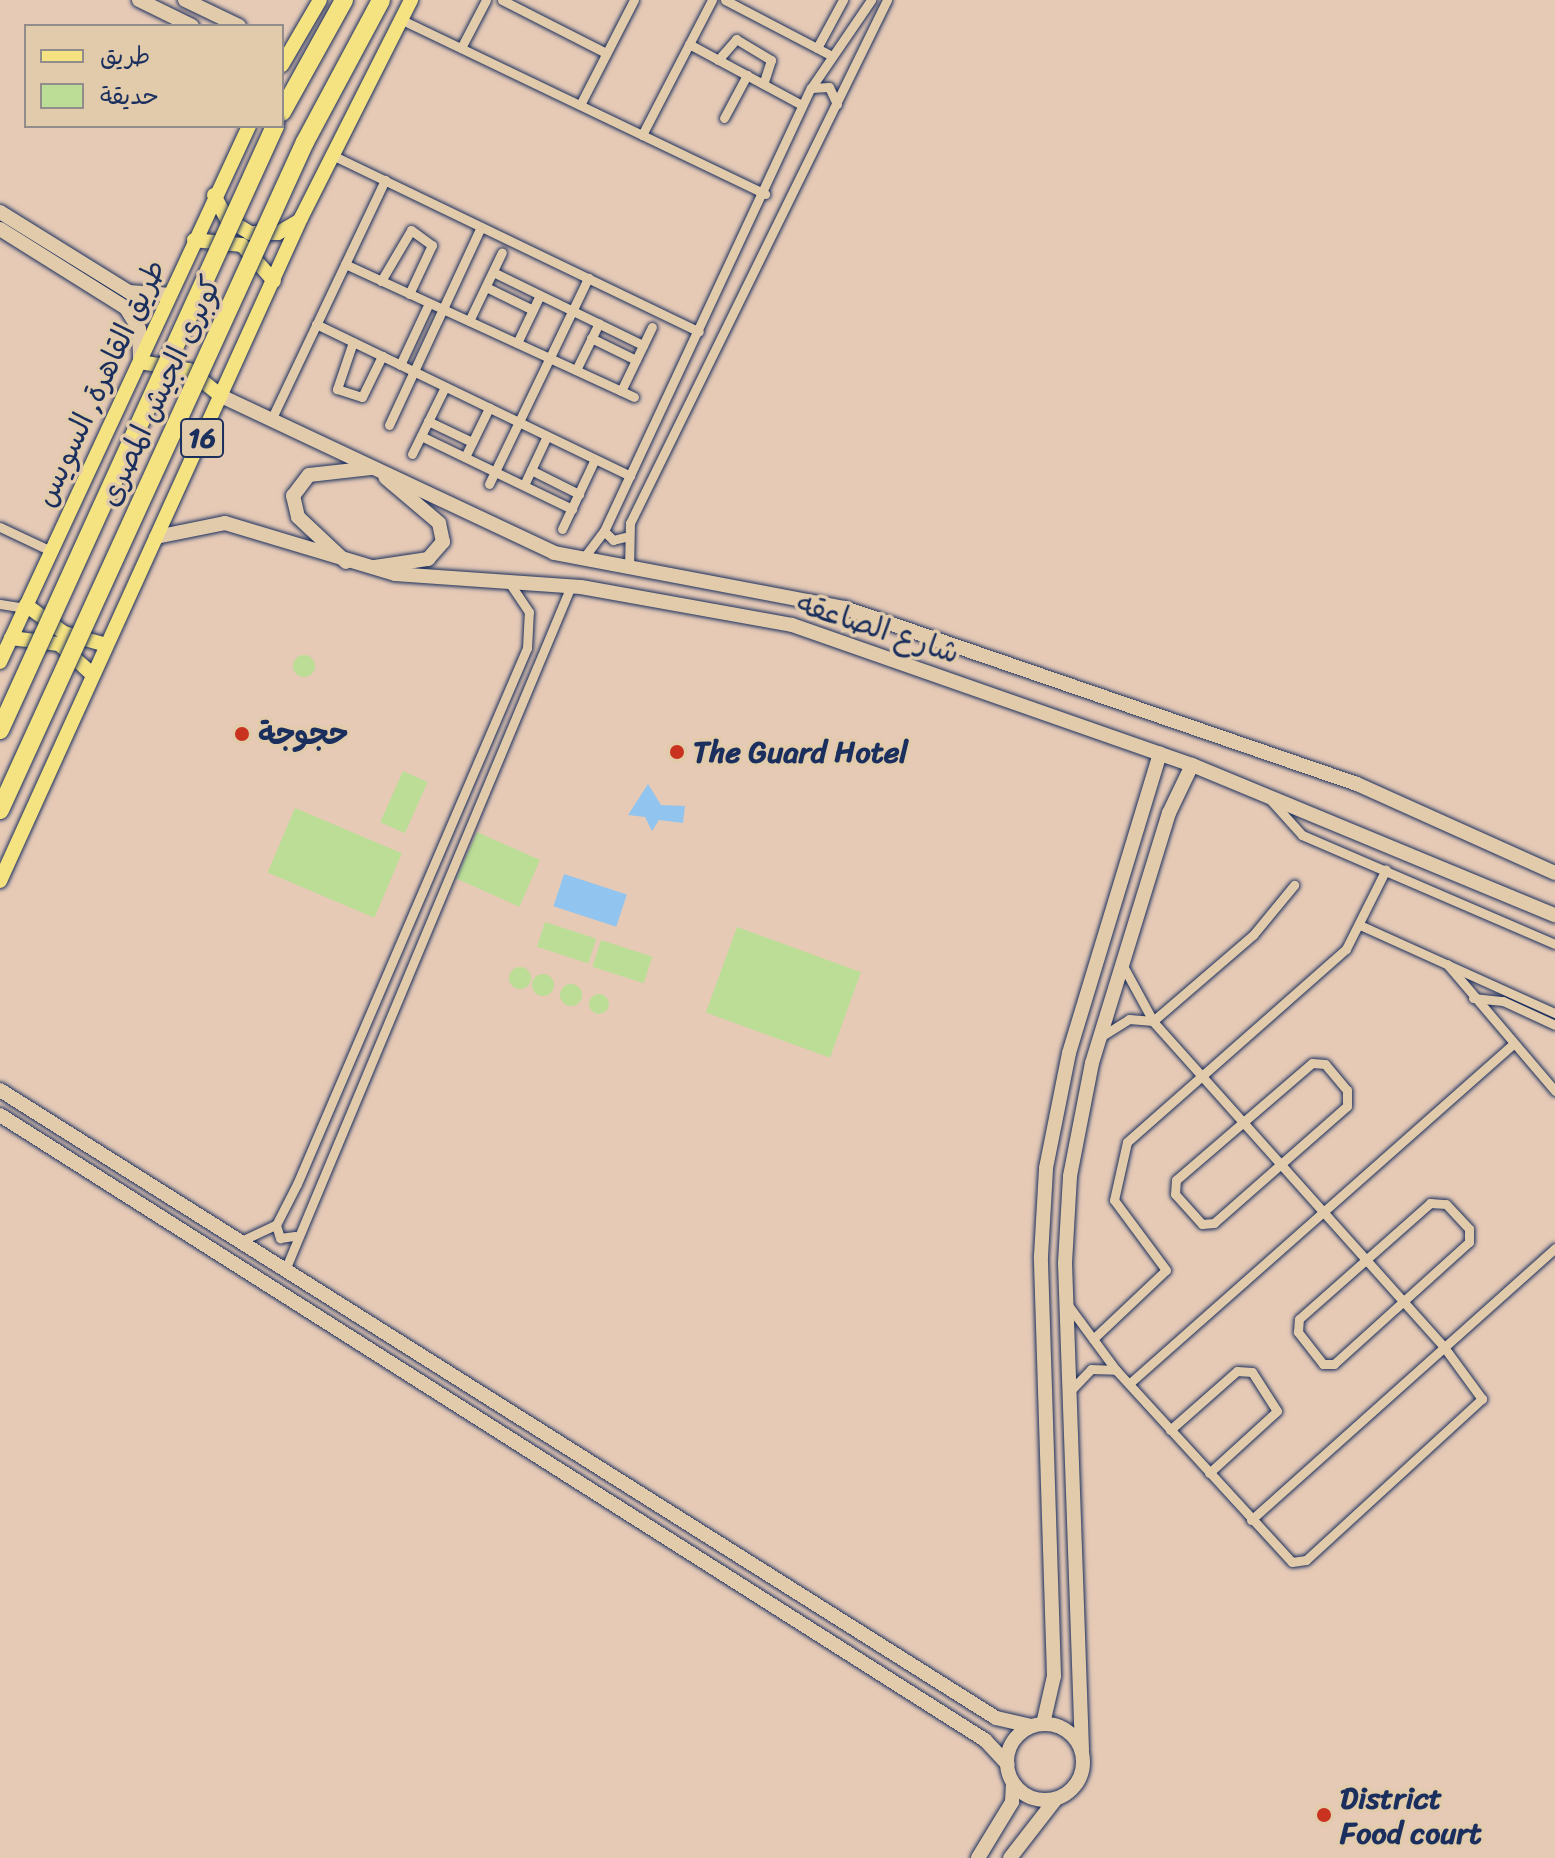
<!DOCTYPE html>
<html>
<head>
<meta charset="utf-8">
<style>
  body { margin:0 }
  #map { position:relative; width:1555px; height:1858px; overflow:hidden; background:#e6cab6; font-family:Sriracha,"Playpen Sans Arabic",sans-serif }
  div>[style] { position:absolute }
  .green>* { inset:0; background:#bcdd96; transform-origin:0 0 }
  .round { border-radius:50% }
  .water>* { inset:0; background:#91c4ee; transform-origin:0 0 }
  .roads { filter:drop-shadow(0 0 2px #1b2f5e) drop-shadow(0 0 2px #1b2f5e) }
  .street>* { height:9px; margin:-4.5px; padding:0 4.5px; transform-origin:4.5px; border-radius:4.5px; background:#e2cbab }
  .secondary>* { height:14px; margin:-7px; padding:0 7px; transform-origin:7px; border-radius:7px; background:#e2cbab }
  .secondary>.ring { margin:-7px; padding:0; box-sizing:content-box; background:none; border:14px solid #e2cbab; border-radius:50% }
  .primary>* { height:14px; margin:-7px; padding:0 7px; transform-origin:7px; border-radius:7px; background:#f5e382 }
  .highway>* { height:18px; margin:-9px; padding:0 9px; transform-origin:9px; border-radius:9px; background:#f5e382 }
  .bridges { filter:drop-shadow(0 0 2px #1b2f5e) drop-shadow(0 0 2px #1b2f5e) }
  .highway-bridge>* { height:18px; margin:-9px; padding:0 9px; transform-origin:9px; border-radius:9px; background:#f5e382 }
  .dots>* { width:22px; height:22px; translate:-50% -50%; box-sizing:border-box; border:4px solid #e2cbab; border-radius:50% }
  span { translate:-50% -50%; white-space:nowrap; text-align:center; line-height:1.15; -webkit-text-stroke:7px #e2cbab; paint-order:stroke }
  .shield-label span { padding:2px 6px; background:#e2cbab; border:2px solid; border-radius:6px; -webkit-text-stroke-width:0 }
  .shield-label { font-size:28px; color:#1b2f5e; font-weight:700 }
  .street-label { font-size:30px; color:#1b2f5e }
  .poi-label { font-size:30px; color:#1b2f5e; font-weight:700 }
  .left { translate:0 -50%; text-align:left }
  .legend { position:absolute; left:24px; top:24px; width:260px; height:104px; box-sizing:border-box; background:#e2cbab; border:2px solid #928d8c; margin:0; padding:10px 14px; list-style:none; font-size:24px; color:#1b2f5e }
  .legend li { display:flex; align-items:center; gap:16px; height:40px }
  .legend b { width:40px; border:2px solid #928d8c }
</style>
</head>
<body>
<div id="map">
  <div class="green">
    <i class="round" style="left:293px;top:655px;width:22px;height:22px"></i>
    <i style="left:403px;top:771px;width:27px;height:56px;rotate:24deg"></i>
    <i style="left:295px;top:808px;width:116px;height:70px;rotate:23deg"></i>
    <i style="left:477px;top:832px;width:69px;height:51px;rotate:24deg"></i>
    <i style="left:545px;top:922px;width:54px;height:26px;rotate:18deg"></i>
    <i style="left:737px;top:927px;width:132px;height:91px;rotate:20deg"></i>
    <i style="left:601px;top:940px;width:54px;height:28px;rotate:18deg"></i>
    <i class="round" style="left:509px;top:967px;width:22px;height:22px"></i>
    <i class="round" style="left:532px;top:974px;width:22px;height:22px"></i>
    <i class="round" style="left:560px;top:984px;width:22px;height:22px"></i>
    <i class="round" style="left:589px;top:994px;width:20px;height:20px"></i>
  </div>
  <div class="water">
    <i style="clip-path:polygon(648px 784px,661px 805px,685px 806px,683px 823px,659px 820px,652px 831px,645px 817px,628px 815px)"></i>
    <i style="left:564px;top:874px;width:66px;height:34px;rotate:18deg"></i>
  </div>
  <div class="roads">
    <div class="street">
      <i style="left:502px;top:0;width:117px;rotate:27deg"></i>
      <i style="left:725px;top:0;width:119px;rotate:27.6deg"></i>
      <i style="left:400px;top:19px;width:405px;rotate:25.6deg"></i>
      <i style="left:689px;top:44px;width:128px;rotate:28.4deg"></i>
      <i style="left:461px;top:48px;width:54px;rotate:-62.5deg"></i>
      <i style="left:817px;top:48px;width:55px;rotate:-61.6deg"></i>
      <i style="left:718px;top:60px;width:28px;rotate:-49deg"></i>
      <i style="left:736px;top:39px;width:41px;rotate:31deg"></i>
      <i style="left:771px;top:60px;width:25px;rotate:108deg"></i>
      <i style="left:811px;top:88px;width:18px;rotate:-3deg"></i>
      <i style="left:829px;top:87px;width:19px;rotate:65deg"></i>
      <i style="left:580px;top:105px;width:118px;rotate:-62.8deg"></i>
      <i style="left:724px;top:118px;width:49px;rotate:-61.9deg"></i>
      <i style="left:642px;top:135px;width:152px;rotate:-62.6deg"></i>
      <i style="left:332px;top:155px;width:407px;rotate:25.7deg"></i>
      <i style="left:345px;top:264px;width:318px;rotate:24.7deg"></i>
      <i style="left:493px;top:272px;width:167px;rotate:26deg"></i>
      <i style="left:381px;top:281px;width:59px;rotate:-59.5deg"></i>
      <i style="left:411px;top:230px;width:26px;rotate:36deg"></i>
      <i style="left:432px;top:245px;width:54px;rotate:115.1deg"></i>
      <i style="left:486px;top:287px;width:52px;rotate:26.1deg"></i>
      <i style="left:469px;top:321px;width:76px;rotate:-64.4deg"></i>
      <i style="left:316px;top:324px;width:349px;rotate:25.8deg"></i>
      <i style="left:591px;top:338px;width:50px;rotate:26.1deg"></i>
      <i style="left:353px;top:342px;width:50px;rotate:108.8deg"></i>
      <i style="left:337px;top:389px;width:26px;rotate:18deg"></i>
      <i style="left:362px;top:397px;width:46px;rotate:-64deg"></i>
      <i style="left:517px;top:343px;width:53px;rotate:-64.4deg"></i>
      <i style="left:400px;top:365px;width:68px;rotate:-64.9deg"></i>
      <i style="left:576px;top:370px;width:52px;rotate:-63.9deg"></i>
      <i style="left:621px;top:391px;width:71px;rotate:-64.2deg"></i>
      <i style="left:271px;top:420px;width:266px;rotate:-64.6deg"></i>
      <i style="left:428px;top:421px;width:49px;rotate:25.5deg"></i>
      <i style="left:389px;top:425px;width:218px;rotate:-65.1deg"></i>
      <i style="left:421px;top:436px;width:168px;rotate:25.8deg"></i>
      <i style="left:412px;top:454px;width:75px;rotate:-63.8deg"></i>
      <i style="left:465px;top:457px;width:55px;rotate:-63.9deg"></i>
      <i style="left:531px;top:470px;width:54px;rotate:26.6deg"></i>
      <i style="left:489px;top:484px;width:229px;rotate:-64.3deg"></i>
      <i style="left:524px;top:485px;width:54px;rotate:-64.9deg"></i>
      <i style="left:0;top:527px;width:56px;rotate:25.2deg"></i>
      <i style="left:562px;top:529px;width:77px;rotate:-64.8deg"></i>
      <i style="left:604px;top:531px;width:13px;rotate:45deg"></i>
      <i style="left:613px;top:540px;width:12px;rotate:-14deg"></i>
      <i style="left:582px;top:560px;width:36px;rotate:-53deg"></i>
      <i style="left:604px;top:531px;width:489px;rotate:-65deg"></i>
      <i style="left:811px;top:88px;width:107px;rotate:-55.7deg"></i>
      <i style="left:629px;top:569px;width:46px;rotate:-88.8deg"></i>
      <i style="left:630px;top:523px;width:583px;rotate:-63.83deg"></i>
      <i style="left:0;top:604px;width:24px;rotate:9deg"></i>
      <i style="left:1267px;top:796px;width:52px;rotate:48.1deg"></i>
      <i style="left:1302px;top:835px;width:275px;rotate:23.3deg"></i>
      <i style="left:1362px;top:926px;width:212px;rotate:24.3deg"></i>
      <i style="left:1447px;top:964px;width:167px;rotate:49.6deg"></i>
      <i style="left:1473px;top:998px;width:30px;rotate:6deg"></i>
      <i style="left:1503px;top:1001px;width:57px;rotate:24.8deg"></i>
      <i style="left:1153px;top:1021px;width:132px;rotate:-40.7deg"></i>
      <i style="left:1253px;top:935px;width:65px;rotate:-50.6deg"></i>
      <i style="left:1102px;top:1036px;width:32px;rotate:-32deg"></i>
      <i style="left:1129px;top:1019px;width:24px;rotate:5deg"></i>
      <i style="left:1312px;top:1063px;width:13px;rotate:4deg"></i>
      <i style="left:1325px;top:1064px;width:34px;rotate:50deg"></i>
      <i style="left:1347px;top:1090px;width:16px;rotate:90deg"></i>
      <i style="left:1347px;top:1106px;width:177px;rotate:138.7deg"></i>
      <i style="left:1214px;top:1223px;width:12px;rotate:175deg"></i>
      <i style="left:1202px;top:1224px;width:40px;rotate:-132deg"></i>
      <i style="left:1175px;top:1194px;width:14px;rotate:-86deg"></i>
      <i style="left:1176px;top:1180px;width:179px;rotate:-40.7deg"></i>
      <i style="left:1430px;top:1203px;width:16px;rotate:4deg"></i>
      <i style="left:1446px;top:1204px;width:34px;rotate:47deg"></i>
      <i style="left:1469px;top:1229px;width:13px;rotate:90deg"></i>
      <i style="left:1469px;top:1242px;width:182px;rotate:137.9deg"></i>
      <i style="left:1334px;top:1364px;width:11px;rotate:180deg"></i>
      <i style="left:1323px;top:1364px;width:41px;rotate:-128deg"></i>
      <i style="left:1298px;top:1332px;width:13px;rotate:-86deg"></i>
      <i style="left:1299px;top:1319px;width:175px;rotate:-41.5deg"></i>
      <i style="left:276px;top:1225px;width:14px;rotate:73deg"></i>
      <i style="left:280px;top:1238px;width:15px;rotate:-8deg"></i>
      <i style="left:241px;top:1241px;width:38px;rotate:-25deg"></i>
      <i style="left:276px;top:1225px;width:46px;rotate:-62.9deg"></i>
      <i style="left:297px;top:1184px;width:583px;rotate:-66.78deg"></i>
      <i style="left:527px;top:648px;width:36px;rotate:-87deg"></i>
      <i style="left:529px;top:612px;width:37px;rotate:-124deg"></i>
      <i style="left:285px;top:1270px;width:741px;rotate:-67.31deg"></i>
      <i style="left:1068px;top:1305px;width:81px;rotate:53.6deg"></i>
      <i style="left:1116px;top:1370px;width:260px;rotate:47.5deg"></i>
      <i style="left:1292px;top:1562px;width:14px;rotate:-8deg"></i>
      <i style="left:1306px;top:1560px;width:239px;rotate:-42.5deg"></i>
      <i style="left:1482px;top:1399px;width:64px;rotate:-126.2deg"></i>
      <i style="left:1444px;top:1347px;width:437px;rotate:-131.8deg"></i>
      <i style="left:1153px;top:1021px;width:63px;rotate:-118.6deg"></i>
      <i style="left:1093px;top:1339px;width:100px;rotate:-43.4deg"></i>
      <i style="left:1166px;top:1270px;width:87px;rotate:-126.6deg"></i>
      <i style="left:1114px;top:1200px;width:59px;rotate:-77.4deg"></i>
      <i style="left:1127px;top:1142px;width:292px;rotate:-41.4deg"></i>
      <i style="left:1346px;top:949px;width:89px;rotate:-63.4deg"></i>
      <i style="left:1131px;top:1382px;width:510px;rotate:-41.5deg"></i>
      <i style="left:1070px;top:1391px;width:30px;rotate:-46deg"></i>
      <i style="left:1091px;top:1369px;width:25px;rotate:2deg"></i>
      <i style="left:1170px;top:1430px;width:89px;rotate:-41.4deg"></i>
      <i style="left:1237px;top:1371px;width:15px;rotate:4deg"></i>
      <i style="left:1252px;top:1372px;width:46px;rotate:57.3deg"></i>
      <i style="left:1277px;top:1411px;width:92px;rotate:137.6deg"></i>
      <i style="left:1251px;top:1520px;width:408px;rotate:-41.8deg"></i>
    </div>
    <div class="secondary">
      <i style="left:139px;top:0;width:59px;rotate:26.1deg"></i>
      <i style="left:185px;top:0;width:60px;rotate:25.7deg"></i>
      <i style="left:0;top:212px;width:152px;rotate:31.8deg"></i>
      <i style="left:129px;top:292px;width:39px;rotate:4deg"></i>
      <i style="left:0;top:229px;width:149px;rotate:32.1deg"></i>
      <i style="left:126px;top:308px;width:25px;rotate:58deg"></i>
      <i style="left:139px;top:329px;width:30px;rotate:88deg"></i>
      <i style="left:221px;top:396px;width:368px;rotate:25.2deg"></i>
      <i style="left:554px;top:553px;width:296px;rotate:10.7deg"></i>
      <i style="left:845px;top:608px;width:541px;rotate:18.97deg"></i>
      <i style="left:1357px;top:784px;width:217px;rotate:24.2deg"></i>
      <i style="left:156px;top:537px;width:70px;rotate:-11.5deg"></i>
      <i style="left:225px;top:523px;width:177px;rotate:16.7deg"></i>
      <i style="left:395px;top:574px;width:186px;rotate:4deg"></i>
      <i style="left:581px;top:587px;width:214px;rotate:10.2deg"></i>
      <i style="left:792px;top:625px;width:424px;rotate:19.3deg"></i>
      <i style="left:1192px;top:765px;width:393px;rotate:22.5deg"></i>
      <i style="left:346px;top:562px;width:66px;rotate:-136.8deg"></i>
      <i style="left:298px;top:517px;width:22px;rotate:-103deg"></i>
      <i style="left:293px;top:496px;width:26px;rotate:-53deg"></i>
      <i style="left:309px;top:475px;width:62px;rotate:-6.4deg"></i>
      <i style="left:375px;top:567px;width:54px;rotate:-8.6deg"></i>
      <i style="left:428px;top:559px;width:23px;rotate:-49deg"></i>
      <i style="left:443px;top:542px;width:19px;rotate:-102deg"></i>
      <i style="left:439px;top:523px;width:70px;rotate:-139.7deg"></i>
      <i style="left:0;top:1090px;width:1177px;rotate:32.23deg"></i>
      <i style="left:996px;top:1718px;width:36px;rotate:13deg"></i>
      <i style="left:0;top:1115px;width:1167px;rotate:32.4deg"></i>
      <i style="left:985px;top:1740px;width:33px;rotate:47deg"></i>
      <i class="ring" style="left:1007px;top:1724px;width:62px;height:62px"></i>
      <i style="left:1043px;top:1724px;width:49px;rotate:-77.1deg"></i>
      <i style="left:1054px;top:1676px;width:420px;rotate:-91.8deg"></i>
      <i style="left:1041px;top:1256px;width:88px;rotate:-86.7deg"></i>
      <i style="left:1046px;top:1168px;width:117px;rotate:-78.7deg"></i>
      <i style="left:1069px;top:1053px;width:313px;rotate:-73.1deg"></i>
      <i style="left:1082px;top:1750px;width:487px;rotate:-92deg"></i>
      <i style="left:1065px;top:1263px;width:87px;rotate:-86.7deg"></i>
      <i style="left:1070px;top:1176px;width:115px;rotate:-79deg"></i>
      <i style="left:1092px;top:1063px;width:262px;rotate:-72.9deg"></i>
      <i style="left:1169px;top:813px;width:53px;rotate:-64.4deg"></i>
      <i style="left:978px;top:1858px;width:66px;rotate:-58.7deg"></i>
      <i style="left:1012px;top:1802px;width:19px;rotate:-87deg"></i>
      <i style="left:1010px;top:1858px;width:75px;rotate:-52.1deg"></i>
    </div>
    <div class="primary">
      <i style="left:282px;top:65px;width:75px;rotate:-59.7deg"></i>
      <i style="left:214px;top:195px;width:27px;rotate:62deg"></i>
      <i style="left:227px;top:219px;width:27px;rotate:31deg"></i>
      <i style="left:250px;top:233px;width:28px"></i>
      <i style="left:278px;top:233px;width:24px;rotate:-30deg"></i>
      <i style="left:194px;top:240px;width:48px;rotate:5.9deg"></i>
      <i style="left:242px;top:245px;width:48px;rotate:48.4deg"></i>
      <i style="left:140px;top:362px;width:50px;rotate:9.3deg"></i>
      <i style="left:189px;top:370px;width:41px;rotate:39.1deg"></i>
      <i style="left:26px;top:605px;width:47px;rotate:36.4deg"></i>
      <i style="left:64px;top:633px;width:44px;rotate:15.9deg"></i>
      <i style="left:11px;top:638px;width:48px;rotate:7.1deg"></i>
      <i style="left:59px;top:644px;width:46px;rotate:42.4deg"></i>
      <i style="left:0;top:662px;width:591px;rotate:-65.08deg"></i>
      <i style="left:0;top:881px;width:728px;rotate:-65.58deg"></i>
      <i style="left:301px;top:218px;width:244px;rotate:-63.2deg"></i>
    </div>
    <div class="highway">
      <i style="left:282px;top:112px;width:128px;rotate:-61deg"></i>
    </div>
  </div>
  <div class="bridges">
    <div class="highway-bridge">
      <i style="left:0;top:730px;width:664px;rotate:-65.52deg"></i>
      <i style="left:0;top:810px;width:734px;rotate:-65.46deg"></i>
      <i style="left:305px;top:142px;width:161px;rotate:-61.8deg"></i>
    </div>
  </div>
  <div class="dots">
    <i style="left:242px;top:734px;background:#c8321e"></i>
    <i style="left:677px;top:752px;background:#c8321e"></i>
    <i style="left:1324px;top:1815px;background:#c8321e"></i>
  </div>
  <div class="shield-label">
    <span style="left:202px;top:438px">16</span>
  </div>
  <div class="street-label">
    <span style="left:100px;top:383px;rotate:-65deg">طريق القاهرة, السويس</span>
    <span style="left:160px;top:391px;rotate:-65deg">كوبرى الجيش المصرى</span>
    <span style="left:878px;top:628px;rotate:18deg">شارع الصاعقه</span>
  </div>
  <div class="poi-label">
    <span class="left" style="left:258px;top:734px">حجوجة</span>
    <span class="left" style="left:693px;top:752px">The Guard Hotel</span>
    <span class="left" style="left:1340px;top:1815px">District<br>Food court</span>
  </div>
  <ul class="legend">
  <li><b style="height:10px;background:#f5e382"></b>طريق</li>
  <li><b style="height:22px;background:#bcdd96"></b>حديقة</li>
  </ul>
</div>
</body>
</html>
